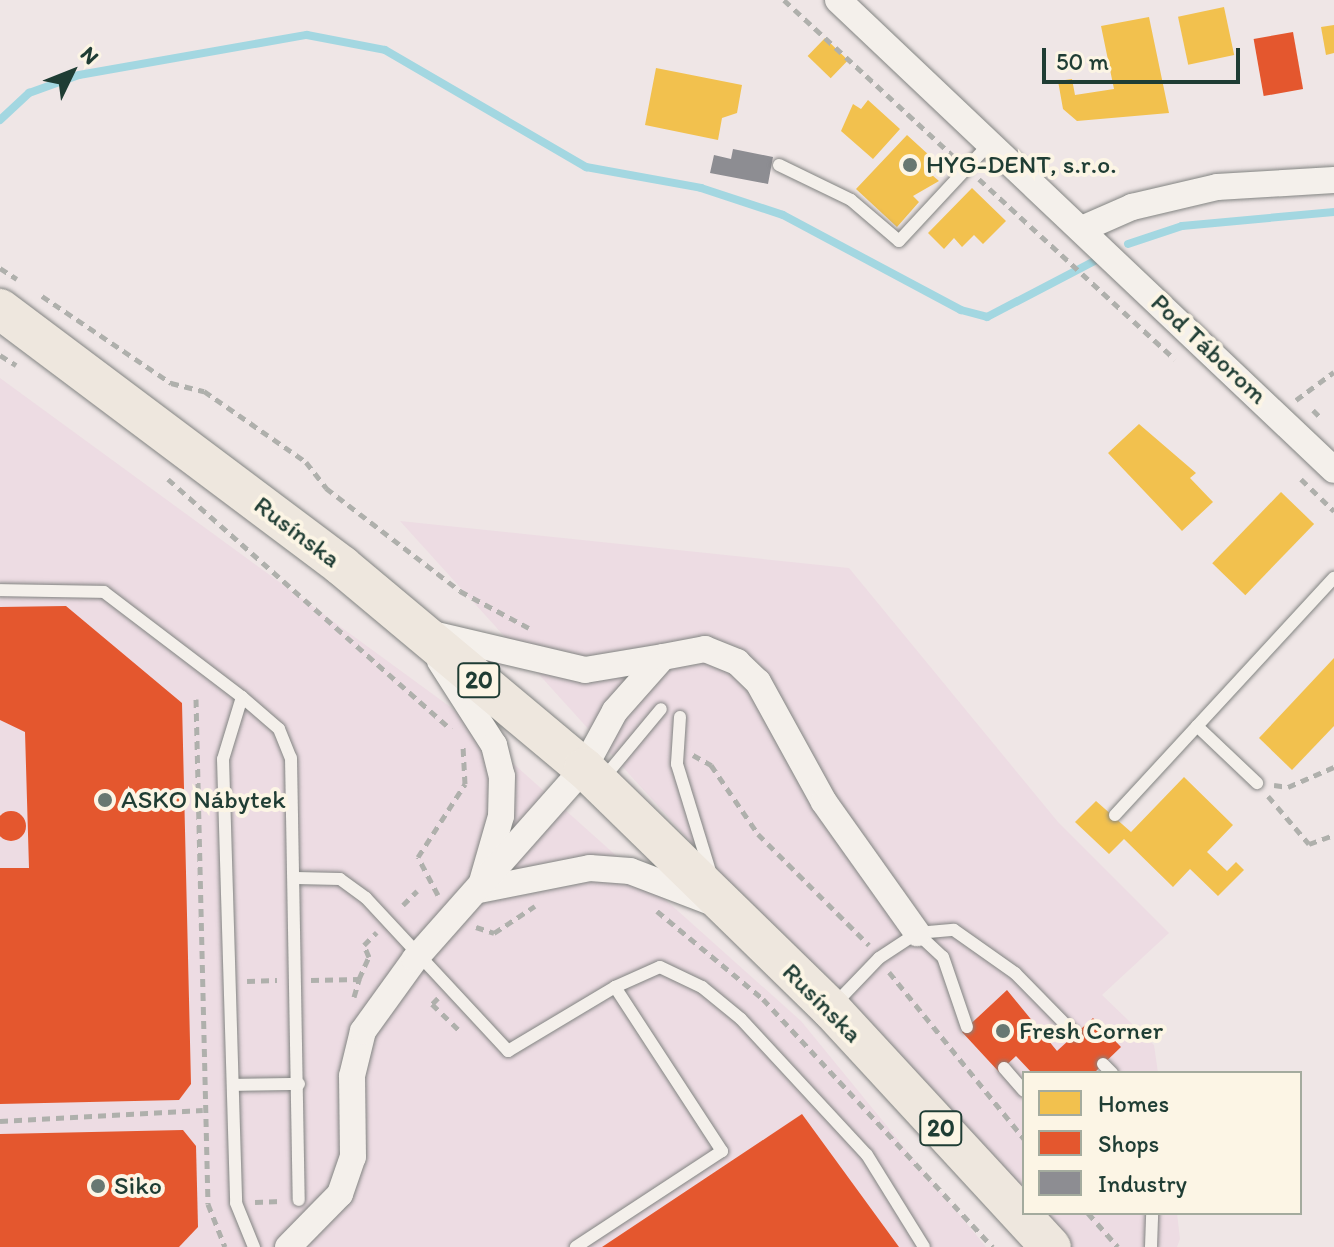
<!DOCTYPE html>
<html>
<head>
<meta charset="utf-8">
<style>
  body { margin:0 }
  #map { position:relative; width:1334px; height:1247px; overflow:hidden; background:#efe6e6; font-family:Itim,sans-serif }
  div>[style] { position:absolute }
  .built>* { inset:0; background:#eddce3 }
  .homes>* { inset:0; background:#f2c14e; transform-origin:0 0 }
  .shops>* { inset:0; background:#e4572e; transform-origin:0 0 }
  .round { border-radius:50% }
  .industry>* { inset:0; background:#8d8d92 }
  .stream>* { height:8px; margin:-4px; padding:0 4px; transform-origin:4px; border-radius:4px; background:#a3d7e1 }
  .path>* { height:5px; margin-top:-2.5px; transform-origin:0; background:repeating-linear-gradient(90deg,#afb0ac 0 8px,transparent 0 14px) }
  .roads { filter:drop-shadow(0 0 2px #828482) drop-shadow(0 0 2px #828482) }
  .service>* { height:12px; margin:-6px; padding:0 6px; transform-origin:6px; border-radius:6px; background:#f4f0eb }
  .minor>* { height:26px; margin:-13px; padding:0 13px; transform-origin:13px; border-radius:13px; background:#f4f0eb }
  .primary>* { height:40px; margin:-20px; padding:0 20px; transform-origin:20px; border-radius:20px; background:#eee7de }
  .dots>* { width:22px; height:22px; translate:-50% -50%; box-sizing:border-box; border:4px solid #fcf5e5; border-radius:50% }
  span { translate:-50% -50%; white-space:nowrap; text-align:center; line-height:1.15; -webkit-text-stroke:8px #fcf5e5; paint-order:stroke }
  .shield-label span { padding:2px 6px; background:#fcf5e5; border:2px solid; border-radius:6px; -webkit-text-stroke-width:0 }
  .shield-label { font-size:24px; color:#1f3d34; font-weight:700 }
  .poi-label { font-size:26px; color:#1f3d34 }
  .left { translate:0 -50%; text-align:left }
  .street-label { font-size:26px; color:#1f3d34 }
  .legend { position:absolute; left:1022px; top:1071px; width:280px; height:144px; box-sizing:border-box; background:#fcf5e5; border:2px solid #a4ab9e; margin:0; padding:10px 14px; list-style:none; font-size:24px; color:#1f3d34 }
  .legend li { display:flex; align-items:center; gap:16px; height:40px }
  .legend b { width:40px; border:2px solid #a4ab9e }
  .north { position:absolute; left:32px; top:32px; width:80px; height:80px; -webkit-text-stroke:6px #fcf5e5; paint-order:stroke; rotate:47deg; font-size:22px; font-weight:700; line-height:32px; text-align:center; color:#1f3d34 }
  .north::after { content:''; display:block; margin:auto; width:28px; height:36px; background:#1f3d34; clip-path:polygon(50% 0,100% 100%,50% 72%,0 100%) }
  .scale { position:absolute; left:1042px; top:48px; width:198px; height:36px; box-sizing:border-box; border:4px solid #1f3d34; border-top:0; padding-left:10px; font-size:24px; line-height:28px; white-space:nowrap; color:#1f3d34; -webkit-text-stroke:6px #fcf5e5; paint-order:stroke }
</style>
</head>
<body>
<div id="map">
  <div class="built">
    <i style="clip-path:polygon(0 378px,449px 706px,801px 1021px,986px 1247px,0 1247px)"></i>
    <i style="clip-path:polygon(400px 521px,849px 568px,1058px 822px,1169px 933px,1102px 995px,1154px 1045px,1158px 1073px,1024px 1073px,1024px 1210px)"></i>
    <i style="clip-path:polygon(1027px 1213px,1177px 1213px,1180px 1239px,1177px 1247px,1058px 1247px)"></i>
  </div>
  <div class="homes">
    <i style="left:1224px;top:7px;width:49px;height:47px;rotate:78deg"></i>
    <i style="clip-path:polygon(1149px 17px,1169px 113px,1077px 121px,1063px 109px,1058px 81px,1072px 79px,1075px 95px,1114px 89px,1101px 26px)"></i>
    <i style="clip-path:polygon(1334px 25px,1334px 53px,1326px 55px,1321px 27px)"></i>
    <i style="left:825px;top:38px;width:32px;height:25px;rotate:44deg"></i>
    <i style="clip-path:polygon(656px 68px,742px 85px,737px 113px,722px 118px,718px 140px,645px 125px)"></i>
    <i style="clip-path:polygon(868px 100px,900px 129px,873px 159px,841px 131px,853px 104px,861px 109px)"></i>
    <i style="clip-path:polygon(907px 135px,941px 166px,932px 175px,939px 181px,913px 196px,919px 202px,897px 227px,856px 189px)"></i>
    <i style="clip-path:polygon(972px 188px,1006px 221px,983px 244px,974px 235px,962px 247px,954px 238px,944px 249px,928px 233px)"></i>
    <i style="clip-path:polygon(1139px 424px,1196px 473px,1190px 478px,1213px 502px,1182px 531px,1108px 453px)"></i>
    <i style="left:1281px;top:492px;width:46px;height:99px;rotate:44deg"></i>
    <i style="clip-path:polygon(1334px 658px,1334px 726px,1292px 770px,1259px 738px)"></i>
    <i style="clip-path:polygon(1184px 777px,1233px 825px,1207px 852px,1227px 871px,1236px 862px,1244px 870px,1218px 896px,1190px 869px,1173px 887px,1124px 839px,1109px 854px,1075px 822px,1096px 801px,1131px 832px)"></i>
  </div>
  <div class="shops">
    <i style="left:1293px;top:32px;width:58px;height:40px;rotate:80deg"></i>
    <i style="clip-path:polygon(66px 606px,182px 703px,191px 1084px,179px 1100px,0 1104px,0 868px,29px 868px,25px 732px,0 720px,0 607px)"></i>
    <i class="round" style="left:-4px;top:811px;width:30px;height:30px"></i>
    <i style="clip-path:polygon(1007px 990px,1057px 1051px,1093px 1018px,1121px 1047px,1094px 1073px,1032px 1073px,1016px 1056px,999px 1072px,962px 1032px)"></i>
    <i style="clip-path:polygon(802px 1114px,899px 1247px,602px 1247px,769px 1136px)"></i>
    <i style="clip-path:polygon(183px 1130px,196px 1146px,198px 1227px,179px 1247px,0 1247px,0 1134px)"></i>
  </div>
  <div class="industry">
    <i style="clip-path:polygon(733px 149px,773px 157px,768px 184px,710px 173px,714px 155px,731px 159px)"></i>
  </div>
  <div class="stream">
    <i style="left:0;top:120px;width:40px;rotate:-43deg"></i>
    <i style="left:29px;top:93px;width:53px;rotate:-19.8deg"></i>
    <i style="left:79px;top:75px;width:231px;rotate:-10deg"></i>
    <i style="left:307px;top:35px;width:79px;rotate:10.9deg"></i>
    <i style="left:385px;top:50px;width:233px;rotate:30.2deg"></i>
    <i style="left:586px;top:167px;width:117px;rotate:10.3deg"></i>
    <i style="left:701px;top:188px;width:86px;rotate:18.2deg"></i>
    <i style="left:783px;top:215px;width:202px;rotate:28.1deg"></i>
    <i style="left:961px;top:310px;width:27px;rotate:15deg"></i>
    <i style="left:987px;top:317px;width:132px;rotate:-27.5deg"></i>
    <i style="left:1128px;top:244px;width:57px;rotate:-18.4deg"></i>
    <i style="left:1182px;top:226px;width:153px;rotate:-5.3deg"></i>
  </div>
  <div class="path">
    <i style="left:784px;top:0;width:231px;rotate:42.7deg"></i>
    <i style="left:979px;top:179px;width:266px;rotate:42.6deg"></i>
    <i style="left:0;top:268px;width:20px;rotate:33deg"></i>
    <i style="left:42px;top:296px;width:156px;rotate:34deg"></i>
    <i style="left:171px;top:383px;width:34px;rotate:14deg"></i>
    <i style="left:204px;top:391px;width:124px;rotate:34.8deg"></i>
    <i style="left:306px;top:462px;width:33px;rotate:52deg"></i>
    <i style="left:326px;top:488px;width:169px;rotate:37.5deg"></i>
    <i style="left:460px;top:591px;width:78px;rotate:28.2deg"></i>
    <i style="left:0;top:355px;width:19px;rotate:32deg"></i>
    <i style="left:1296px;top:400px;width:47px;rotate:-36.4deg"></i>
    <i style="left:1313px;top:410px;width:13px;rotate:45deg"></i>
    <i style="left:168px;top:479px;width:378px;rotate:41.5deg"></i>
    <i style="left:1301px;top:479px;width:46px;rotate:44.1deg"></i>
    <i style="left:196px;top:699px;width:505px;rotate:88.64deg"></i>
    <i style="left:208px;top:1204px;width:46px;rotate:68.4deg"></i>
    <i style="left:693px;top:755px;width:21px;rotate:29deg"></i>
    <i style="left:711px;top:765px;width:83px;rotate:55.7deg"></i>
    <i style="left:758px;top:834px;width:157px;rotate:45deg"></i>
    <i style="left:1274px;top:785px;width:14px;rotate:8deg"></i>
    <i style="left:1288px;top:787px;width:50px;rotate:-23.5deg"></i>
    <i style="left:1268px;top:796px;width:63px;rotate:49.5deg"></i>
    <i style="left:1309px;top:844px;width:27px;rotate:-20deg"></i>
    <i style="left:438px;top:895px;width:43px;rotate:-117.8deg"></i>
    <i style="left:418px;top:857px;width:87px;rotate:-57.2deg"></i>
    <i style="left:465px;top:784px;width:37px;rotate:-93deg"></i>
    <i style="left:403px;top:905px;width:20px;rotate:-45deg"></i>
    <i style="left:657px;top:911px;width:138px;rotate:39.7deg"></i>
    <i style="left:763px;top:999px;width:338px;rotate:47.2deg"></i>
    <i style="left:476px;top:927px;width:19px;rotate:18deg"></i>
    <i style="left:494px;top:933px;width:49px;rotate:-33.4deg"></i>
    <i style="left:889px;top:972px;width:215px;rotate:51deg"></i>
    <i style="left:311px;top:980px;width:48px;rotate:-1.2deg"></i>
    <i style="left:359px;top:979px;width:24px;rotate:-66deg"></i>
    <i style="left:369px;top:957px;width:13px;rotate:-113deg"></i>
    <i style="left:364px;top:945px;width:18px;rotate:-45deg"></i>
    <i style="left:247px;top:981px;width:30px;rotate:-2deg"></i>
    <i style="left:354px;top:997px;width:19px;rotate:-74deg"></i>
    <i style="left:438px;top:998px;width:8px;rotate:135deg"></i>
    <i style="left:432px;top:1004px;width:37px;rotate:44deg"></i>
    <i style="left:0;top:1121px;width:203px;rotate:-3.1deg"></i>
    <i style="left:255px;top:1202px;width:26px;rotate:-2deg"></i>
    <i style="left:1088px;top:1213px;width:45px;rotate:48.6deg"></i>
  </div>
  <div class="roads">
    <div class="service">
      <i style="left:779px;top:165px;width:80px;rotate:25.9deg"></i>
      <i style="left:851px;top:200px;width:63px;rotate:40.5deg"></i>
      <i style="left:899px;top:241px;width:134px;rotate:-47.1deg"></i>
      <i style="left:0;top:590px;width:104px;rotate:1.1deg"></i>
      <i style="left:104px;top:592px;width:173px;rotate:37.3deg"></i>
      <i style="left:242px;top:697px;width:65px;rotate:107deg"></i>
      <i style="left:223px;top:759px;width:444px;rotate:88.3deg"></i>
      <i style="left:236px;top:1203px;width:48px;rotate:67.8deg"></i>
      <i style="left:242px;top:697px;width:49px;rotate:40.9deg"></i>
      <i style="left:279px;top:729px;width:31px;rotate:68deg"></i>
      <i style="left:291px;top:758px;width:442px;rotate:89deg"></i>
      <i style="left:680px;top:717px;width:47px;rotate:93.7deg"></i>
      <i style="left:677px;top:764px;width:112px;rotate:72.9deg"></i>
      <i style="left:1197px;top:726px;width:83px;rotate:43.5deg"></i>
      <i style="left:602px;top:780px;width:92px;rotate:-50.3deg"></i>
      <i style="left:1115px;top:815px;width:323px;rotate:-47.3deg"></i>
      <i style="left:296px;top:878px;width:44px;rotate:1.3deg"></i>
      <i style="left:340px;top:879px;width:32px;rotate:36deg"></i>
      <i style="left:366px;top:898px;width:209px;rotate:47.1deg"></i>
      <i style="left:508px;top:1051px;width:125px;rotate:-30.9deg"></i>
      <i style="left:615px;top:987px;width:196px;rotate:56.9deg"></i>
      <i style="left:722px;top:1151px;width:175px;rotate:146.7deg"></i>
      <i style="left:917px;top:933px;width:35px;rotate:43deg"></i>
      <i style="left:943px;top:957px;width:74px;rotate:71.1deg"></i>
      <i style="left:615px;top:987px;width:49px;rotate:-24deg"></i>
      <i style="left:660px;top:967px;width:47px;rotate:25.5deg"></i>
      <i style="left:702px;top:987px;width:50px;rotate:39.4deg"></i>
      <i style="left:741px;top:1019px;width:185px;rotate:47.2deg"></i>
      <i style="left:867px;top:1155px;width:108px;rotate:58.2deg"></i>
      <i style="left:833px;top:1006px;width:66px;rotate:-46.2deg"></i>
      <i style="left:879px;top:958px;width:45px;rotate:-33.3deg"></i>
      <i style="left:917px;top:933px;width:37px;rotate:-5deg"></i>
      <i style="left:954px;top:930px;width:75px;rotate:35.2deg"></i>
      <i style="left:1015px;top:973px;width:86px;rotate:45.5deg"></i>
      <i style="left:1103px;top:1064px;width:13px;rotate:45deg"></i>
      <i style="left:1004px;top:1068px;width:30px;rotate:49deg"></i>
      <i style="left:233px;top:1085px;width:66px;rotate:-0.9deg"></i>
      <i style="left:1151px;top:1247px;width:34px;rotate:-88deg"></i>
    </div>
    <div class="minor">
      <i style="left:838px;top:0;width:683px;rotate:43.46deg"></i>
      <i style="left:1082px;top:229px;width:55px;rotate:-23.7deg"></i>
      <i style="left:1132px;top:207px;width:87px;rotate:-13.2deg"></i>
      <i style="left:1217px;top:187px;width:117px;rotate:-3.4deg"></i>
      <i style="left:432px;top:634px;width:157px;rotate:13.2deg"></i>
      <i style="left:585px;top:670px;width:79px;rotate:-9.5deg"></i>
      <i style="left:440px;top:661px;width:100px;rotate:57.3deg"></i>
      <i style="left:494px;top:745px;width:32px;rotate:76deg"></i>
      <i style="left:502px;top:776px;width:40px;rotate:91.4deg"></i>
      <i style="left:501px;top:816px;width:69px;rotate:106.1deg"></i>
      <i style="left:479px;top:890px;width:113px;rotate:-11.2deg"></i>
      <i style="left:590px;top:868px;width:40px;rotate:4.3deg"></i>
      <i style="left:630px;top:871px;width:87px;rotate:20.9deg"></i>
      <i style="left:288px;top:1247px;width:74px;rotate:-45.5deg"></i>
      <i style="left:340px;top:1194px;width:39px;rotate:-71deg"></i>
      <i style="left:353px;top:1157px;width:81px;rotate:-90.7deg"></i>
      <i style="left:352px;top:1076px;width:46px;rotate:-76.3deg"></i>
      <i style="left:363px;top:1031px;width:89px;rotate:-54.2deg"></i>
      <i style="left:415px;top:959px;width:255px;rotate:-48.5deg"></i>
      <i style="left:584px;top:768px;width:65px;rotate:-61.5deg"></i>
      <i style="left:615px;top:711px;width:72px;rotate:-48.4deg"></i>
      <i style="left:663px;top:657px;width:43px;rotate:-10.8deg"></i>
      <i style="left:705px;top:649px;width:35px;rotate:22deg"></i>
      <i style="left:737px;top:662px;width:29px;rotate:44deg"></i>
      <i style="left:758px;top:682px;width:137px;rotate:61.2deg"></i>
      <i style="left:824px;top:802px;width:161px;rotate:54.6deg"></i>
    </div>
    <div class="primary">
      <i style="left:0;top:309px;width:428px;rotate:36.9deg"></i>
      <i style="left:342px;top:566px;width:315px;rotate:39.9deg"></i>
      <i style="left:584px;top:768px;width:345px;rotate:44.3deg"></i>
      <i style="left:831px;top:1009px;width:324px;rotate:47.3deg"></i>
    </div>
  </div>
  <div class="dots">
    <i style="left:910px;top:165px;background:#687872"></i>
    <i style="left:105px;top:800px;background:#687872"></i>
    <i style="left:1003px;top:1031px;background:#687872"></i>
    <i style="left:98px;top:1186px;background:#687872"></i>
  </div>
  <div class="shield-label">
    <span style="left:479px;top:680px">20</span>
    <span style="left:941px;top:1128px">20</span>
  </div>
  <div class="poi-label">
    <span class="left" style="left:926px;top:165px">HYG-DENT, s.r.o.</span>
    <span class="left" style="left:121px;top:800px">ASKO Nábytek</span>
    <span class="left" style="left:1019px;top:1031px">Fresh Corner</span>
    <span class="left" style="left:114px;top:1186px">Siko</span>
  </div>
  <div class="street-label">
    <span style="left:1209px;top:349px;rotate:43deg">Pod Táborom</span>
    <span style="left:297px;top:532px;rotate:37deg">Rusínska</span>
    <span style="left:822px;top:1003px;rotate:45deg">Rusínska</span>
  </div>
  <ul class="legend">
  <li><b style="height:22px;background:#f2c14e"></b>Homes</li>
  <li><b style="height:22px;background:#e4572e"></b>Shops</li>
  <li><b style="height:22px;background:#8d8d92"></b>Industry</li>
  </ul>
  <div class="north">N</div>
  <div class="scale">50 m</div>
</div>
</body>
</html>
